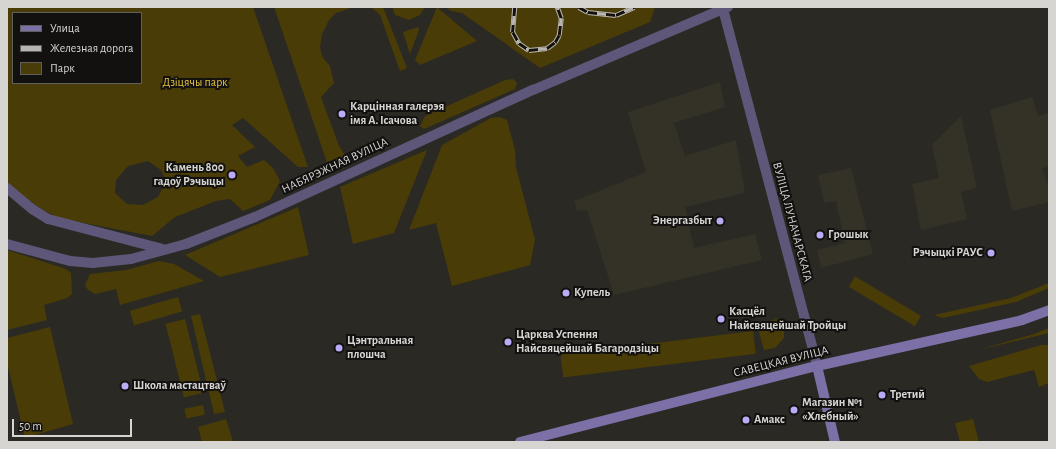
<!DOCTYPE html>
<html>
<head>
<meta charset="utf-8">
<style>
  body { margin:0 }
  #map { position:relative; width:1056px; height:449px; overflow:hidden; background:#2a2924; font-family:"Alegreya Sans",sans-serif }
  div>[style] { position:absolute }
  .built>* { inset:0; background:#343127 }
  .green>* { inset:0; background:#4a3c07; transform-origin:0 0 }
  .street>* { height:10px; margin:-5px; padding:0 5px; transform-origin:5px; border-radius:5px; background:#5e5779 }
  .secondary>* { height:10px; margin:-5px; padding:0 5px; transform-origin:5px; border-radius:5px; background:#7c70a6 }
  .rail>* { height:4.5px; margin-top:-2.25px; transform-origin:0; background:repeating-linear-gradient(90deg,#12110f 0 9px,#b6b5b1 0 18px); box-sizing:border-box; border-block:1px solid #b6b5b1 }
  .dots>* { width:11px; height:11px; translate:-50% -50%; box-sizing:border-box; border:2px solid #12110f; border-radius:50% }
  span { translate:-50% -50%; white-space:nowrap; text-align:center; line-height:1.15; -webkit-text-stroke:4px #12110f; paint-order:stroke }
  .park-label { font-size:12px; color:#e7c23d }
  .poi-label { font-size:12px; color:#d6d5d2; font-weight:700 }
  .left { translate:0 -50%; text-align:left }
  .right { translate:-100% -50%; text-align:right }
  .street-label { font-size:12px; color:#d6d5d2 }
  .frame { position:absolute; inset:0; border:8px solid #d6d5d2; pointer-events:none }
  .legend { position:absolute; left:12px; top:12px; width:130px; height:72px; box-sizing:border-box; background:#12110f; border:1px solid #605f5d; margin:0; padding:5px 7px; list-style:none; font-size:12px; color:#d6d5d2 }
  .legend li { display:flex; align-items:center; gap:8px; height:20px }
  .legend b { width:20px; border:1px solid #605f5d }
  .scale { position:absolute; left:12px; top:419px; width:120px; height:18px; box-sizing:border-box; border:2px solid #d6d5d2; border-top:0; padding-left:5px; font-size:12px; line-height:14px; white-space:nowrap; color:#d6d5d2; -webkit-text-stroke:3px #12110f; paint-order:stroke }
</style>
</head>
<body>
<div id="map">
  <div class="built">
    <i style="clip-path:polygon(720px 82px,725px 107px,674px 123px,685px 156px,736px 140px,745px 193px,685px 207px,694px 248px,755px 234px,762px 260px,614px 295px,587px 210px,577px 211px,574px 201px,646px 172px,628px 112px)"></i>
    <i style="clip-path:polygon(1032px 97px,1038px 116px,1049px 113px,1049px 166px,1042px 169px,1049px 187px,1049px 202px,1012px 211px,990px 110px)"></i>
    <i style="clip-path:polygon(961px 116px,977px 188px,961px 192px,967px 219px,921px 230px,912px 184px,939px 178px,932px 145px)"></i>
    <i style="clip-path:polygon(851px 168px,873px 254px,821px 268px,817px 250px,845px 243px,836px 201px,824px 203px,818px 175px)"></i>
  </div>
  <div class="green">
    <i style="clip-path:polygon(evenodd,7px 7px,253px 7px,308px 167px,298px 167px,243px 118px,232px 125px,255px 147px,238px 156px,247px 167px,264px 160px,273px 168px,280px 181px,270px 200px,243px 211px,230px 199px,216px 201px,175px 217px,152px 236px,58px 218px,33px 204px,7px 183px,7px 7px,13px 13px,141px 13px,141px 83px,13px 83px,13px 13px,7px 7px,148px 161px,161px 170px,166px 181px,158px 197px,143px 205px,127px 204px,115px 193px,116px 180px,128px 166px,148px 161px)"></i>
    <i style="clip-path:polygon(274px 7px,354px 7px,336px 13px,329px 20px,322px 34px,320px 48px,323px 58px,330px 66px,334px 83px,321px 97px,339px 146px,348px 160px,329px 168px)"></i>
    <i style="clip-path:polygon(371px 7px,383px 7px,407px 68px,400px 71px,380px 15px)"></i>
    <i style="clip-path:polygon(392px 7px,425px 7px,420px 15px,409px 20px,395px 15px)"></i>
    <i style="clip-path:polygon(437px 7px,477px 41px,420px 65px,415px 60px)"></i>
    <i style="clip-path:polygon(446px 7px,655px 7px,650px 22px,540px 68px,462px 13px,451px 11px)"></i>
    <i style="clip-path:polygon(418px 27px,419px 30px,410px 54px,403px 32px)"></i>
    <i style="clip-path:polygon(513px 79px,517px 83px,515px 89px,424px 129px,420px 126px,425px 116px,505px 80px)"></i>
    <i style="clip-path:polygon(499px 117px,507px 120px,515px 150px,516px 167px,535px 240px,530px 265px,452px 286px,436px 223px,409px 230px,442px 145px,491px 118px)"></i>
    <i style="clip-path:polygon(427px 150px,394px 233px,353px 244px,340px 187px)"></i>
    <i style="clip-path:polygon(298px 207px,309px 255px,220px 277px,185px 255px)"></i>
    <i style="clip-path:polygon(7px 250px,66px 269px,71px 273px,72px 294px,67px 298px,44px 305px,47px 320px,7px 330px)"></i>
    <i style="clip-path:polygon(159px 261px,174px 264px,204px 281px,120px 305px,116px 289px,95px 294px,88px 290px,85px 285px,90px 274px,126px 270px)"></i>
    <i style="clip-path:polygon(1049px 283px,1049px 288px,1016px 302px,943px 318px,934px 315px,1011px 298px)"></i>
    <i style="left:178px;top:297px;width:15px;height:50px;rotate:74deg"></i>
    <i style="clip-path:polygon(200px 314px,225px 412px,214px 414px,191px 316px)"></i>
    <i style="left:921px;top:316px;width:12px;height:77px;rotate:121deg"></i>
    <i style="clip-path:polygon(779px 318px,784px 328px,784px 338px,775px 348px,764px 350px,757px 325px)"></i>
    <i style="left:185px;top:319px;width:76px;height:20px;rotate:76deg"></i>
    <i style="clip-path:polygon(50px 327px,73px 424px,25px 438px,7px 363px,7px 338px)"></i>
    <i style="clip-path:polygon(1049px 328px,1049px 333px,978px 350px,1034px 334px)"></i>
    <i style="left:753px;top:331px;width:23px;height:194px;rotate:83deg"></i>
    <i style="clip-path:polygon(1041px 345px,1049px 345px,1049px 383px,1039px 387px,1034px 370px,987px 382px,979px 379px,969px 366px)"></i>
    <i style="left:203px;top:405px;width:10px;height:19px;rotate:79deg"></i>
    <i style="clip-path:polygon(226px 419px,233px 442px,202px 442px,198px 427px)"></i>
    <i style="clip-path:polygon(973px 419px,979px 442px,960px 442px,955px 423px)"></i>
  </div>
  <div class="street">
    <i style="left:723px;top:9px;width:369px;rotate:75.2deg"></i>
    <i style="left:7px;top:188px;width:33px;rotate:40deg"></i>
    <i style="left:32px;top:209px;width:19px;rotate:32deg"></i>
    <i style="left:48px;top:219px;width:118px;rotate:14.7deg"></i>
    <i style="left:7px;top:244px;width:65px;rotate:15.1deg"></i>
    <i style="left:70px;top:261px;width:23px;rotate:5deg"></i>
    <i style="left:93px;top:263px;width:38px;rotate:-6deg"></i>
    <i style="left:131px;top:259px;width:57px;rotate:-15.3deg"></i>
    <i style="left:186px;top:244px;width:74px;rotate:-21.4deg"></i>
    <i style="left:255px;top:217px;width:306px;rotate:-24.6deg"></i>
    <i style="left:533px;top:90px;width:212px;rotate:-23.1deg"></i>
  </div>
  <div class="secondary">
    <i style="left:817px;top:366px;width:78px;rotate:76.7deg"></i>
    <i style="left:520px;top:442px;width:307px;rotate:-14.4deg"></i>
    <i style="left:817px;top:366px;width:210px;rotate:-12.6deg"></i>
    <i style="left:1022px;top:320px;width:29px;rotate:-20deg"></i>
  </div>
  <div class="rail">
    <i style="left:515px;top:7px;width:25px;rotate:95deg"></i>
    <i style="left:513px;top:32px;width:13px;rotate:61deg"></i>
    <i style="left:519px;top:43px;width:12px;rotate:35deg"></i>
    <i style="left:529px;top:50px;width:18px;rotate:-6deg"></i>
    <i style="left:547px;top:48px;width:10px;rotate:-37deg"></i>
    <i style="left:555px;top:42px;width:8px;rotate:-60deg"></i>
    <i style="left:559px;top:35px;width:17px;rotate:-83deg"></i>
    <i style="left:561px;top:18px;width:12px;rotate:-110deg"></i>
    <i style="left:579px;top:7px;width:10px;rotate:29deg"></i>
    <i style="left:588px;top:12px;width:28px;rotate:6deg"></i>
    <i style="left:616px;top:15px;width:20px;rotate:-24deg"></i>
  </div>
  <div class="dots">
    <i style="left:342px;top:114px;background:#bbaaf6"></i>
    <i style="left:232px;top:175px;background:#bbaaf6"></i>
    <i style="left:720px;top:221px;background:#bbaaf6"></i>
    <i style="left:820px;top:235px;background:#bbaaf6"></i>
    <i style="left:991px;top:253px;background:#bbaaf6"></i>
    <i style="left:566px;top:293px;background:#bbaaf6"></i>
    <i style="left:721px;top:319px;background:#bbaaf6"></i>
    <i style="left:508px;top:342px;background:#bbaaf6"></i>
    <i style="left:339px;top:348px;background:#bbaaf6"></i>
    <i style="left:125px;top:386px;background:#bbaaf6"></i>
    <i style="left:882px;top:395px;background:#bbaaf6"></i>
    <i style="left:794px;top:410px;background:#bbaaf6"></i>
    <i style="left:746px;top:420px;background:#bbaaf6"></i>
  </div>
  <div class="park-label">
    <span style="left:195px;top:83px">Дзіцячы парк</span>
  </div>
  <div class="poi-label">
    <span class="left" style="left:350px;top:114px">Карцінная галерэя<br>імя А. Ісачова</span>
    <span class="right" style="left:224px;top:175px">Камень 800<br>гадоў Рэчыцы</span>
    <span class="right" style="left:712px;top:221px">Энергазбыт</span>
    <span class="left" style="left:828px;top:235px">Грошык</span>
    <span class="right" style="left:983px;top:253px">Рэчыцкі РАУС</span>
    <span class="left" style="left:574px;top:293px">Купель</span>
    <span class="left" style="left:729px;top:319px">Касцёл<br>Найсвяцейшай Тройцы</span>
    <span class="left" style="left:516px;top:342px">Царква Успення<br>Найсвяцейшай Багародзіцы</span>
    <span class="left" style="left:347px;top:348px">Цэнтральная<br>плошча</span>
    <span class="left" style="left:133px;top:386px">Школа мастацтваў</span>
    <span class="left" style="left:890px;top:395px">Третий</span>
    <span class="left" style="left:802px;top:410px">Магазин №1<br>«Хлебный»</span>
    <span class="left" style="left:754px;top:420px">Амакс</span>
  </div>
  <div class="street-label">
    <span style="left:335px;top:166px;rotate:-25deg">НАБЯРЭЖНАЯ ВУЛІЦА</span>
    <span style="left:792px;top:222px;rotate:75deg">ВУЛІЦА ЛУНАЧАРСКАГА</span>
    <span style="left:781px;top:362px;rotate:-14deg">САВЕЦКАЯ ВУЛІЦА</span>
  </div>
  <div class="frame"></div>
  <ul class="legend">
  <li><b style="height:5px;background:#7c70a6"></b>Улица</li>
  <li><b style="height:5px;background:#b6b5b1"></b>Железная дорога</li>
  <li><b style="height:11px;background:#4a3c07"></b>Парк</li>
  </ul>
  <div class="scale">50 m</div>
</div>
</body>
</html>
